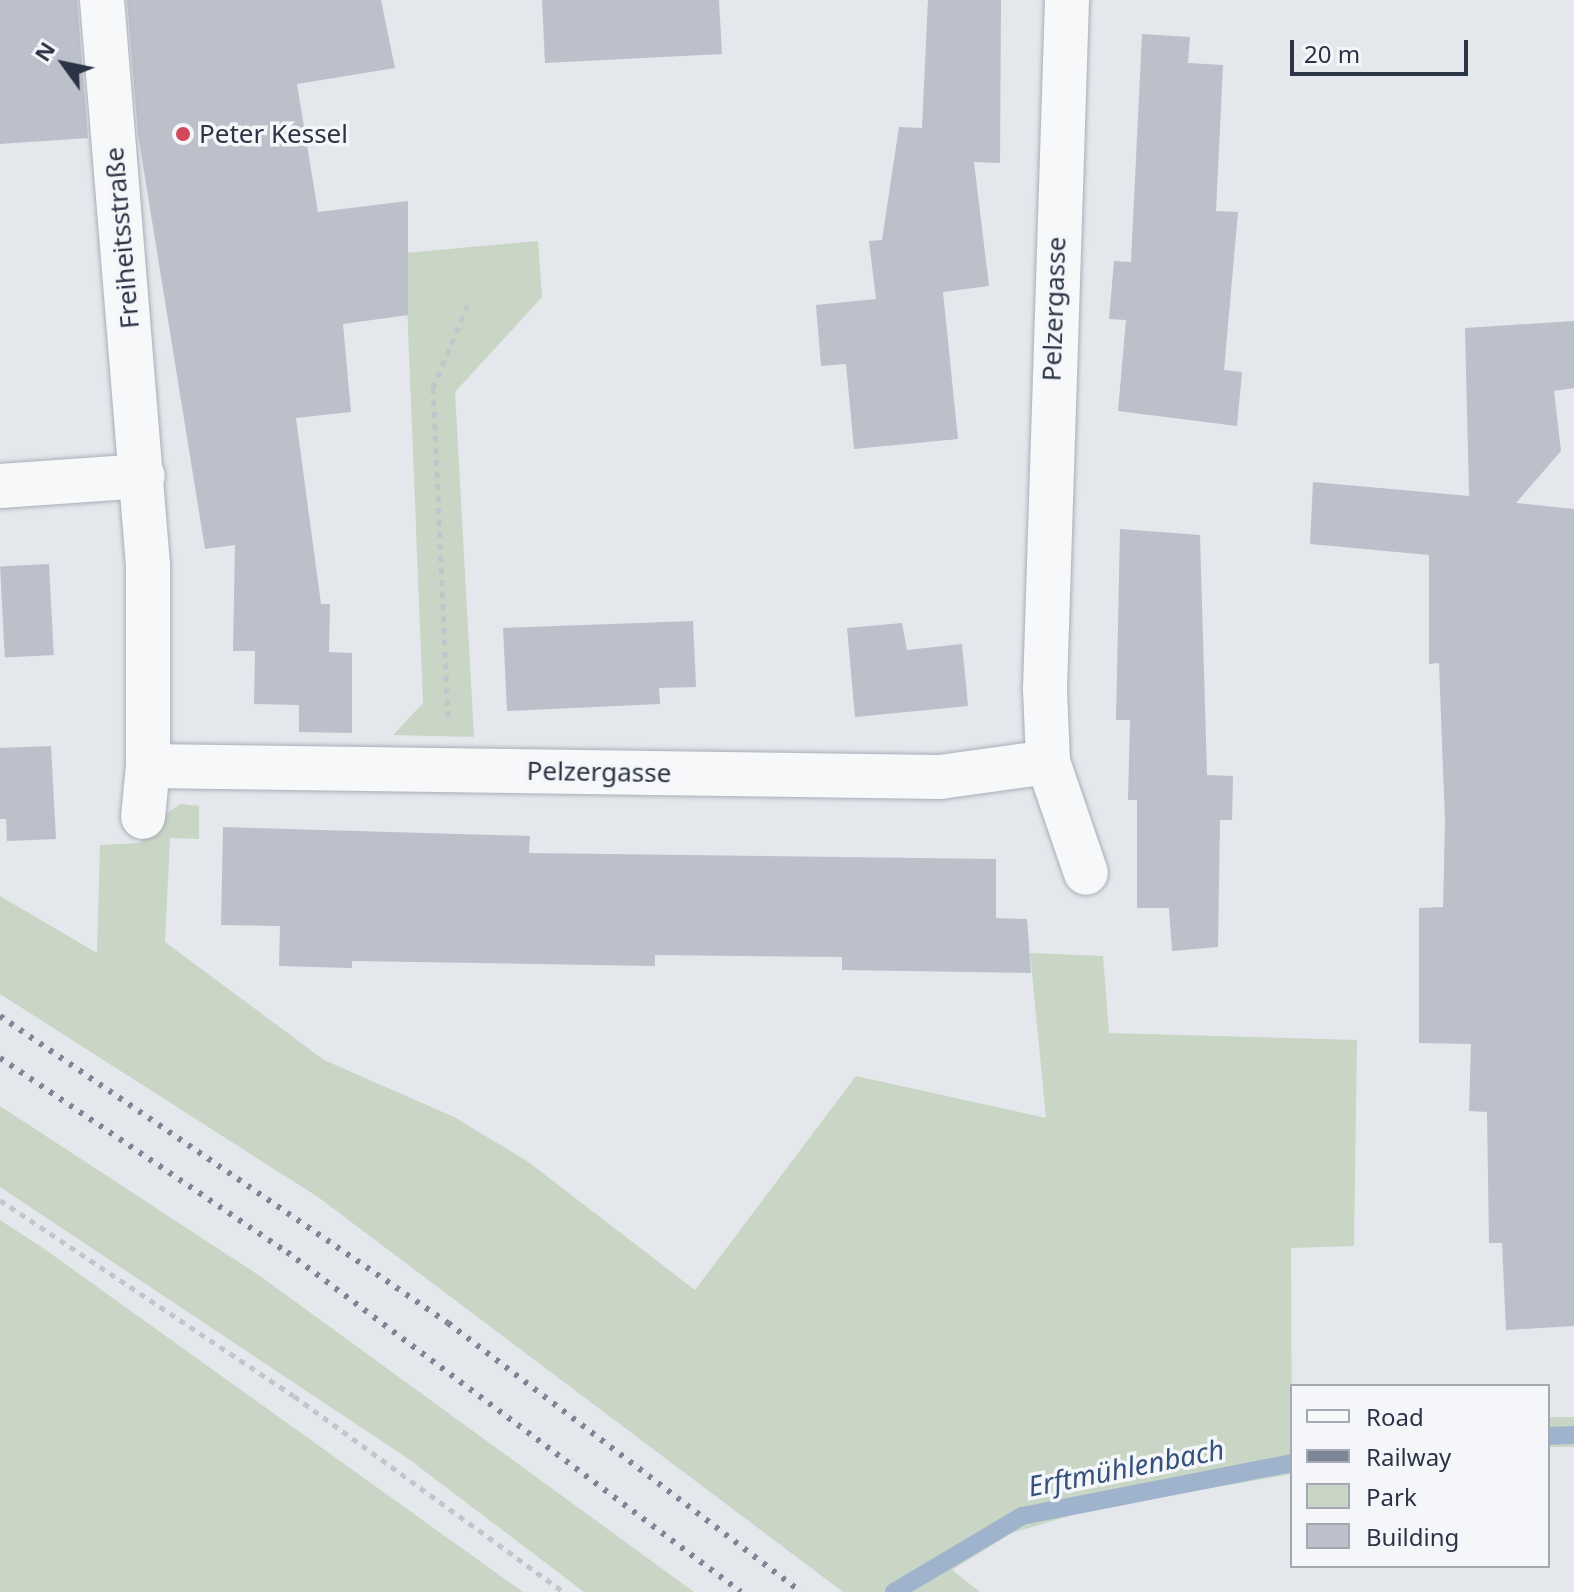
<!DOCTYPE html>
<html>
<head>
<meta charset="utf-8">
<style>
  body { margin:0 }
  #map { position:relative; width:1574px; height:1592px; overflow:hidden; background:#e4e7ec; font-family:"Noto Sans",sans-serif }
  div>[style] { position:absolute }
  .green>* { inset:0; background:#c9d6c5; transform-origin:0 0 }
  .stream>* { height:18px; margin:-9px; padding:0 9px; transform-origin:9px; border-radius:9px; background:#9fb4cc }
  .building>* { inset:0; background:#bbc0ca; transform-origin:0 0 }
  .path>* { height:5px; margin-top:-2.5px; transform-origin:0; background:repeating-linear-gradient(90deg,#c2c5cb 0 6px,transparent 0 12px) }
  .roads { filter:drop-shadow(0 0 2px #a9aeb7) drop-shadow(0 0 2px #a9aeb7) }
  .street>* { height:44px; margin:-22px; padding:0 22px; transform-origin:22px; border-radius:22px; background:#f7f8fa }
  .rail>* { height:6px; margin-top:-3px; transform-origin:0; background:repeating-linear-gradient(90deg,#7d8696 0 4px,transparent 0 12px) }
  .dots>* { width:22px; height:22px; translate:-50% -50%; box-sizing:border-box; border:4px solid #f4f6f9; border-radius:50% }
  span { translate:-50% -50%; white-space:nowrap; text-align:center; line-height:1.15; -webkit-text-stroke:7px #f4f6f9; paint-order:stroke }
  .poi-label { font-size:26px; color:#2b3445 }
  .left { translate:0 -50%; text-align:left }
  .street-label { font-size:26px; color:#2b3445 }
  .water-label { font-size:28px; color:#34527a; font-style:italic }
  .legend { position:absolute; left:1290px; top:1384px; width:260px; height:184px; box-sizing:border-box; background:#f4f6f9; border:2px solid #a4a8b1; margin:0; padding:10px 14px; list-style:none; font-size:24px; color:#2b3445 }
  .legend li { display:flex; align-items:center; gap:16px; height:40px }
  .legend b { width:40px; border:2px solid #a4a8b1 }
  .north { position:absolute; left:24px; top:24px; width:80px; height:80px; -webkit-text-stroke:6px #f4f6f9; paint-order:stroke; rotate:303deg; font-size:22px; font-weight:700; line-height:32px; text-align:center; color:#2b3445 }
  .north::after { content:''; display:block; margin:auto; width:28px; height:36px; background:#2b3445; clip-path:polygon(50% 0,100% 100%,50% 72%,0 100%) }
  .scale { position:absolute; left:1290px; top:40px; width:178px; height:36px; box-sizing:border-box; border:4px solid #2b3445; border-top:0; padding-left:10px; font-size:24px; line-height:28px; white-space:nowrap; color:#2b3445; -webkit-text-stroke:6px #f4f6f9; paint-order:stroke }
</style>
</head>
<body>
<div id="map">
  <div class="green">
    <i style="clip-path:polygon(538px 241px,542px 297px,455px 392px,474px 737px,393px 735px,423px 703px,405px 253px)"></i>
    <i style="clip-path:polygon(181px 804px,199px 806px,199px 839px,170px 838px,165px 942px,324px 1060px,454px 1117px,527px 1161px,695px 1290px,856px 1076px,1046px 1118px,1030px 953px,1103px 956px,1109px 1033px,1357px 1040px,1354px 1246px,1291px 1248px,1292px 1474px,1096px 1508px,1012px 1533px,952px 1570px,980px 1592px,843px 1592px,318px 1197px,0 994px,0 896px,97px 953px,100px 845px,140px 843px,152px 822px)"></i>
    <i style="clip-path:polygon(0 1106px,260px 1276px,694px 1592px,584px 1592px,410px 1460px,0 1187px)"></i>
    <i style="clip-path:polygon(0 1220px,43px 1248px,523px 1592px,0 1592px)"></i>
    <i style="left:1574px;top:1417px;width:30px;height:26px;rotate:90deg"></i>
  </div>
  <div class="stream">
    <i style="left:1548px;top:1436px;width:26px;rotate:-2deg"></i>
    <i style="left:894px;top:1592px;width:149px;rotate:-30.7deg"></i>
    <i style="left:1022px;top:1516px;width:275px;rotate:-11.1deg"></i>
  </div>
  <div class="building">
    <i style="clip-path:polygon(0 0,77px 0,88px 138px,0 144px)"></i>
    <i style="clip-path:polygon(127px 0,381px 0,395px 68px,297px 84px,318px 212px,408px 201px,408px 315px,343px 324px,351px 412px,296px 418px,321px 604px,330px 604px,329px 652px,352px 653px,352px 733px,299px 732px,299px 705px,254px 704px,255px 651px,233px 651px,235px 545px,205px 549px,138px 134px)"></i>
    <i style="clip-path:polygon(542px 0,719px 0,722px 54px,545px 63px)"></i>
    <i style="clip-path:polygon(928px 0,1001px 0,1000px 163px,974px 162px,989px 286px,943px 292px,958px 439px,854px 449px,846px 364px,821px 366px,816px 305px,876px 299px,869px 241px,882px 240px,899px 127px,922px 128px)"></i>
    <i style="clip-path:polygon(1142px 34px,1190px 37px,1188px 63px,1223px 65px,1216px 211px,1238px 212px,1224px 370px,1242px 372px,1237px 426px,1118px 411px,1126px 320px,1109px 319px,1114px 261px,1131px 262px)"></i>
    <i style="clip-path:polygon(1574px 321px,1574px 388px,1554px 391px,1561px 451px,1516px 503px,1574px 509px,1574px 1326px,1506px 1330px,1502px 1243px,1489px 1243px,1487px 1112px,1469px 1111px,1471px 1044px,1419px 1043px,1419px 908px,1443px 907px,1445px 822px,1439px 663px,1429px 664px,1429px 555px,1310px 544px,1313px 482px,1469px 496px,1465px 328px)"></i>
    <i style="clip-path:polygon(1120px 529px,1200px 535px,1207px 775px,1233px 776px,1232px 820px,1220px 820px,1218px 947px,1172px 951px,1169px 908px,1137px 908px,1137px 800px,1128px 800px,1130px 720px,1116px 720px)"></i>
    <i style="left:49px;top:564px;width:91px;height:49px;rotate:87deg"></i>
    <i style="clip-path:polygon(693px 621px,696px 687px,659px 688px,660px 704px,507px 711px,503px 628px)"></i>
    <i style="clip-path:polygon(902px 623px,907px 650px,962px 644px,968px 706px,855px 717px,847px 628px)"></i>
    <i style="clip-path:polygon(51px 746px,56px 839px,7px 841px,6px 819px,0 819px,0 748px)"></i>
    <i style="clip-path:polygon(223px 827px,530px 836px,529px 853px,996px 859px,996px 918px,1027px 919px,1031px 973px,842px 970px,842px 957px,655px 955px,655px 966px,352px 961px,352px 968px,279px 966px,280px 926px,221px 925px)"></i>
  </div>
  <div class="path">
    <i style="left:448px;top:717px;width:329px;rotate:-92.6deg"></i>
    <i style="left:433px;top:388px;width:93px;rotate:-67.3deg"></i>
    <i style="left:0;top:1200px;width:353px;rotate:33.7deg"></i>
    <i style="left:294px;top:1396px;width:334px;rotate:36deg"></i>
  </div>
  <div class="roads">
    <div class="street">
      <i style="left:102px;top:0;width:567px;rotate:85.35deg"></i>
      <i style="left:148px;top:565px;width:201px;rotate:90deg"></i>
      <i style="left:148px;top:766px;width:51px;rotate:95.6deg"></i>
      <i style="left:1067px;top:0;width:689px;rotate:91.83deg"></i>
      <i style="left:1045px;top:689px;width:73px;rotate:87.6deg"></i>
      <i style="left:1048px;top:762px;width:117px;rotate:71.1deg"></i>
      <i style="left:0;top:486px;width:143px;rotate:-4deg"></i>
      <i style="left:148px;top:766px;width:792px;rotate:0.8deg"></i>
      <i style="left:940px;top:777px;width:109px;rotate:-7.9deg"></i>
    </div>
  </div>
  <div class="rail">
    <i style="left:0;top:1016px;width:543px;rotate:34.42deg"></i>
    <i style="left:448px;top:1323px;width:444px;rotate:37.3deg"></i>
    <i style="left:0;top:1058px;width:346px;rotate:34.1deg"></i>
    <i style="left:287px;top:1252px;width:567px;rotate:36.83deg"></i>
  </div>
  <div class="dots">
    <i style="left:183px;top:134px;background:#d1495b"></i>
  </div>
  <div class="poi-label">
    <span class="left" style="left:199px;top:134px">Peter Kessel</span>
  </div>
  <div class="street-label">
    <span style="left:122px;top:238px;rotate:-95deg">Freiheitsstraße</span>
    <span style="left:1054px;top:309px;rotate:-88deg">Pelzergasse</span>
    <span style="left:599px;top:772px;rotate:1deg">Pelzergasse</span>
  </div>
  <div class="water-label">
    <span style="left:1126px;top:1467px;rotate:-11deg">Erftmühlenbach</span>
  </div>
  <ul class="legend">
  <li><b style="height:10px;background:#f7f8fa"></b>Road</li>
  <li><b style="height:10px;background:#7d8696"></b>Railway</li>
  <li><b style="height:22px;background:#c9d6c5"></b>Park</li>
  <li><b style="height:22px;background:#bbc0ca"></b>Building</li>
  </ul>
  <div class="north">N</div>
  <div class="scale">20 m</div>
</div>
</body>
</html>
